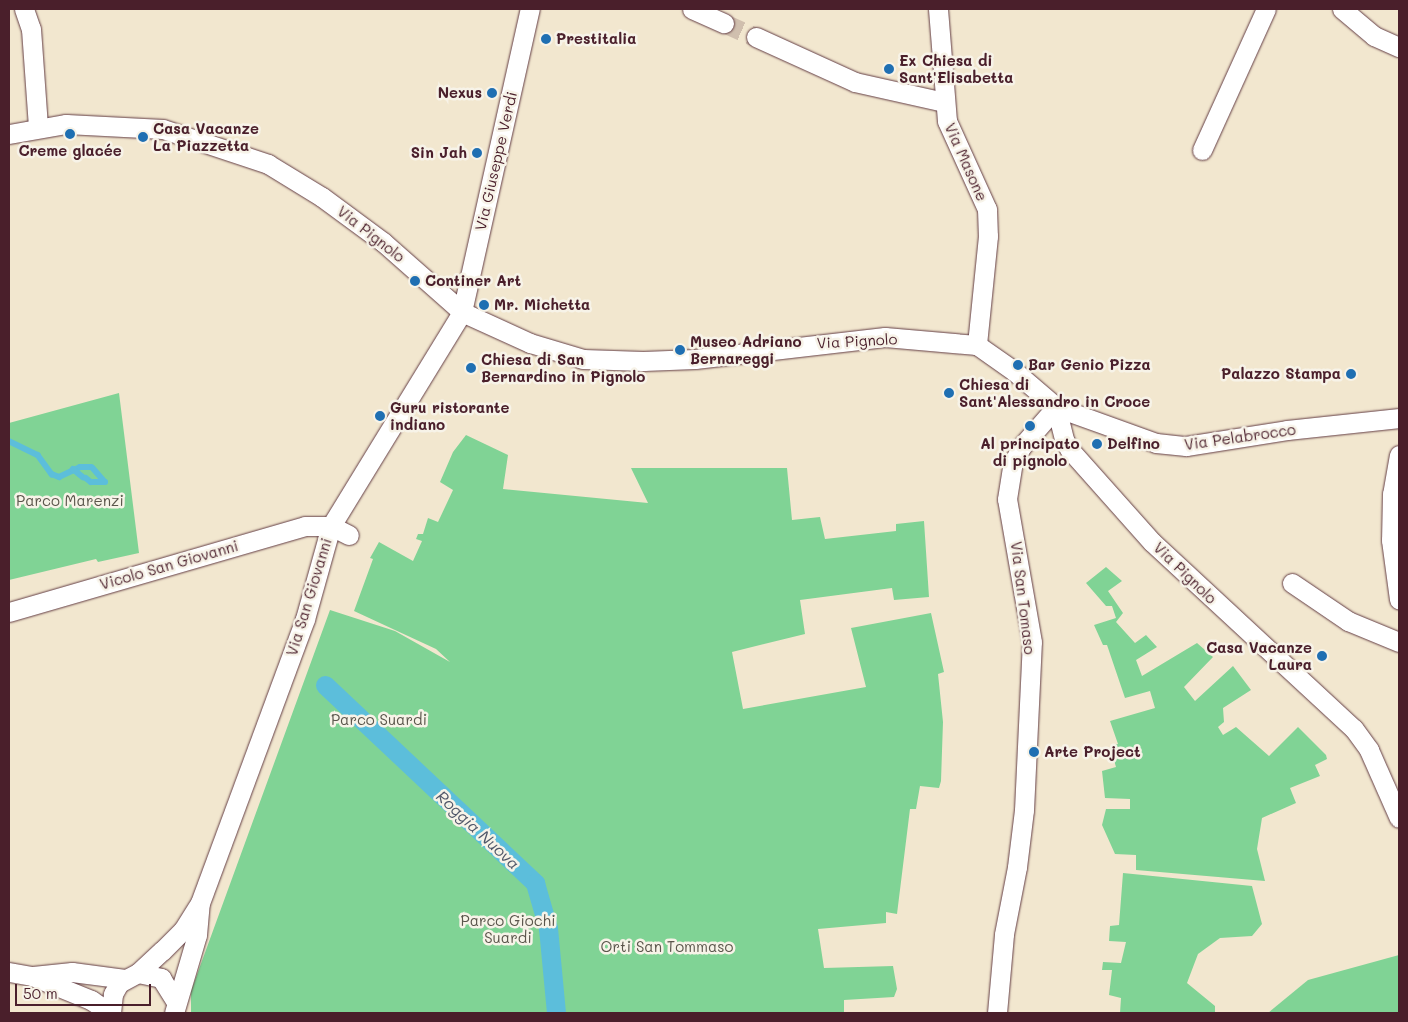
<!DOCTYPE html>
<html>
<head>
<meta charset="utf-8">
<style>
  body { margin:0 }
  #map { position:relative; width:1408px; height:1022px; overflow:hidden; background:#f2e7cf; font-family:Mali,sans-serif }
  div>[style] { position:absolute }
  .green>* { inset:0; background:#80d395 }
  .stream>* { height:5.5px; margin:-2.75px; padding:0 2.75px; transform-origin:2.75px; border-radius:2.75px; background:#5cbedb }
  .canal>* { height:19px; margin:-9.5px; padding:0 9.5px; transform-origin:9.5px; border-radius:9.5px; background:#5cbedb }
  .minor-tunnel>* { height:19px; margin-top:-9.5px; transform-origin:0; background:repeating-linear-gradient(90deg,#d0bfae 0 19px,transparent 0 28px) }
  .roads { filter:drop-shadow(0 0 1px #633d44) drop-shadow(0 0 1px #633d44) }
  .minor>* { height:19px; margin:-9.5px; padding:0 9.5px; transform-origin:9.5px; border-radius:9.5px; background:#fff }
  .dots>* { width:14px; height:14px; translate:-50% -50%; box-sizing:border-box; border:2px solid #f7f3e8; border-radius:50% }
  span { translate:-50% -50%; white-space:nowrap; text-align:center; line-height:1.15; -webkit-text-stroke:5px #f7f3e8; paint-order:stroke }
  .poi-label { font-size:15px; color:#4a1f2b; font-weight:700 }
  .left { translate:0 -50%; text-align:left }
  .right { translate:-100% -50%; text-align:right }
  .street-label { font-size:15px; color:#4a1f2b }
  .park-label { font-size:15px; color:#5a554b }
  .water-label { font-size:16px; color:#505769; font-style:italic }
  .frame { position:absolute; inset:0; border:10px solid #4a1f2b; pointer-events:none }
  .scale { position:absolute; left:15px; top:984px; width:136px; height:22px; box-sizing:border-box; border:2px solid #4a1f2b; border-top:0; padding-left:6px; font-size:15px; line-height:18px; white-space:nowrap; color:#4a1f2b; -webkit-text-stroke:4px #f7f3e8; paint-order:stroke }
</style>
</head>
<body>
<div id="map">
  <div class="green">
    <i style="clip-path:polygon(119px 393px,139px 553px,98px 562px,96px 559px,9px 580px,9px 423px)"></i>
    <i style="clip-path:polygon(466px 435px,508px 455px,503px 489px,648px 503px,631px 468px,787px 468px,792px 520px,820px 517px,825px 539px,896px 531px,896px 524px,924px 521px,929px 597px,894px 600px,892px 588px,800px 600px,805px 634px,732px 652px,743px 709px,866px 687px,851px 628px,931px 613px,944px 672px,938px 674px,943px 722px,941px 781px,939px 788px,920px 786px,916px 809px,910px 809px,897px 914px,886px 912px,886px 923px,818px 929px,824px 968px,893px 966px,897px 989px,894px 997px,844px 1000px,844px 1013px,191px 1013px,191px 991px,330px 610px,395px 631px,450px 662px,436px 649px,354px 611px,373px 559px,370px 558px,379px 542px,413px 561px,422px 541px,416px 539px,418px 534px,423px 534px,428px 518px,438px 522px,453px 490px,440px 482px,453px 452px)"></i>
    <i style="clip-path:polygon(1106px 567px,1122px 581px,1108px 591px,1123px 613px,1116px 622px,1135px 643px,1146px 635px,1157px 647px,1136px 660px,1142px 676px,1197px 643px,1213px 657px,1184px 687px,1195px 701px,1233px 666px,1251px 690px,1223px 708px,1224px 722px,1218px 727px,1223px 735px,1236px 727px,1269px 756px,1298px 727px,1326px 755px,1327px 759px,1315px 765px,1320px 776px,1290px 788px,1296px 803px,1262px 818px,1257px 849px,1265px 881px,1136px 870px,1136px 855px,1115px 854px,1102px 825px,1106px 809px,1130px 809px,1130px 799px,1105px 798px,1102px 771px,1116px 767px,1110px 746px,1118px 744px,1110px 721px,1155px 708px,1150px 691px,1125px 698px,1107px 645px,1103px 645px,1094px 625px,1116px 618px,1112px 606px,1106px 606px,1086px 583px)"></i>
    <i style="clip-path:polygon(1123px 873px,1252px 886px,1262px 924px,1252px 936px,1220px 938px,1198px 954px,1187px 983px,1215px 1006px,1215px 1013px,1120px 1013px,1121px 998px,1109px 995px,1112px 970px,1102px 970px,1103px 962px,1121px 963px,1126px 942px,1109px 941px,1110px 926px,1119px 925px)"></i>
    <i style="clip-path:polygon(1399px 955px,1399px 1013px,1268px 1013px,1308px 980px)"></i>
  </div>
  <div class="stream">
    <i style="left:9px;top:441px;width:32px;rotate:26deg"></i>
    <i style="left:38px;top:455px;width:24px;rotate:54deg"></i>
    <i style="left:52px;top:474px;width:8px;rotate:23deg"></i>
    <i style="left:59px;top:477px;width:23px;rotate:-25deg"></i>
    <i style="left:80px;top:467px;width:11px"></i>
    <i style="left:93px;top:468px;width:18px;rotate:49deg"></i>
    <i style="left:73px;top:469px;width:13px;rotate:39deg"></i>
    <i style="left:86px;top:478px;width:6px;rotate:39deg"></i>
    <i style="left:91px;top:482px;width:14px"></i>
  </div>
  <div class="canal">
    <i style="left:325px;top:685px;width:289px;rotate:43.3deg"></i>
    <i style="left:535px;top:883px;width:47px;rotate:73.9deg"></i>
    <i style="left:548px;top:928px;width:85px;rotate:84.6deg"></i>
  </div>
  <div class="minor-tunnel">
    <i style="left:724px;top:23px;width:35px;rotate:24deg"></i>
  </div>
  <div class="roads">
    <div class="minor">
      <i style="left:24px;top:9px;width:21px;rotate:71deg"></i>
      <i style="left:31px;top:29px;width:98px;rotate:85.9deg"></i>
      <i style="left:692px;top:9px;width:35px;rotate:24deg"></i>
      <i style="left:938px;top:9px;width:112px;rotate:85.4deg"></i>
      <i style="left:947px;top:121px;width:97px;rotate:65.6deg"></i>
      <i style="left:987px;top:209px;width:27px;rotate:88deg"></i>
      <i style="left:988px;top:236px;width:110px;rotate:95.8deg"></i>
      <i style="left:1342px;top:9px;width:42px;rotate:40.2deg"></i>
      <i style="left:1374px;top:36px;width:27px;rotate:24deg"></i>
      <i style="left:756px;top:37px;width:109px;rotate:24.4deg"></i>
      <i style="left:855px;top:82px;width:91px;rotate:12.7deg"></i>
      <i style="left:9px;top:134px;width:58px;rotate:-10deg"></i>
      <i style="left:66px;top:124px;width:97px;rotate:3deg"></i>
      <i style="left:163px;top:129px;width:111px;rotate:18.4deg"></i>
      <i style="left:268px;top:164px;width:63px;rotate:31.4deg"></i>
      <i style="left:322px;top:197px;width:76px;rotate:36.4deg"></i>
      <i style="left:383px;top:242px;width:106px;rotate:41.5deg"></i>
      <i style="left:462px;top:312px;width:75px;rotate:24.5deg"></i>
      <i style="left:530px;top:343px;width:55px;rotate:16.8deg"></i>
      <i style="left:583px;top:359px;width:60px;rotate:1.9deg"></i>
      <i style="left:643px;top:361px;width:52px;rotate:-2.2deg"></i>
      <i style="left:695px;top:359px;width:191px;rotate:-6.6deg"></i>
      <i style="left:885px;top:337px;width:92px;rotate:5deg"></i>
      <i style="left:977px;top:345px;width:45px;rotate:35.1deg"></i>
      <i style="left:1014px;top:371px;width:55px;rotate:40.6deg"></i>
      <i style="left:1056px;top:407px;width:34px;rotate:76deg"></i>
      <i style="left:1064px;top:440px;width:12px;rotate:59deg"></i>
      <i style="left:1070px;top:450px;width:123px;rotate:48.3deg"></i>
      <i style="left:1152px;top:542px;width:275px;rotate:42.8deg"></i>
      <i style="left:1354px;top:729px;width:26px;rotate:54deg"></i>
      <i style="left:1369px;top:750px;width:74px;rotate:66.2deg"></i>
      <i style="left:1202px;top:150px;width:155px;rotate:-65.6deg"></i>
      <i style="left:1056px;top:407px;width:106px;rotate:19.8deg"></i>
      <i style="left:1156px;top:443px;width:30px;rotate:6deg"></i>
      <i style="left:1186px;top:446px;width:102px;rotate:-9deg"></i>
      <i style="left:1287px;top:430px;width:113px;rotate:-6.1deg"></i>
      <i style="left:1399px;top:455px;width:40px;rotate:100deg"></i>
      <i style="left:1392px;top:494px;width:46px;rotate:91.2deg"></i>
      <i style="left:1391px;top:540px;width:60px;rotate:82.3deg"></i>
      <i style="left:1292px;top:583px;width:68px;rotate:34.2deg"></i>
      <i style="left:1348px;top:621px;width:55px;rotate:22.4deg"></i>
      <i style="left:9px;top:612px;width:308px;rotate:-16.2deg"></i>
      <i style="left:305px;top:526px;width:26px"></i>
      <i style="left:331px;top:526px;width:20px;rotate:27deg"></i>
      <i style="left:9px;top:972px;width:23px;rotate:10deg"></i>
      <i style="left:32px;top:976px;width:64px;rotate:22.1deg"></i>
      <i style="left:91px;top:1000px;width:23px;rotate:34deg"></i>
      <i style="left:138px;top:973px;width:24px;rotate:12deg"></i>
      <i style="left:161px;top:978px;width:26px;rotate:58deg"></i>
      <i style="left:33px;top:976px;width:39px;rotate:-6deg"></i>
      <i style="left:72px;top:972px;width:53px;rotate:7.5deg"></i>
      <i style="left:111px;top:1013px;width:19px;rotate:-84deg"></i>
      <i style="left:113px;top:994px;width:13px;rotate:-61deg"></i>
      <i style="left:119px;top:983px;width:21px;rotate:-28deg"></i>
      <i style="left:138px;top:973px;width:33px;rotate:-43deg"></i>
      <i style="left:162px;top:951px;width:30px;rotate:-45deg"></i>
      <i style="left:183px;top:930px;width:28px;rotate:-58deg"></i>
      <i style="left:174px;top:1013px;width:81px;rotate:-73.6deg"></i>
      <i style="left:197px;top:935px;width:32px;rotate:-85deg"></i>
      <i style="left:200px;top:903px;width:303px;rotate:-69.7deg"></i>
      <i style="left:305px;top:619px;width:97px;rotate:-74.4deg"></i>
      <i style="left:331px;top:526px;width:251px;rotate:-58.5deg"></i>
      <i style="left:462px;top:312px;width:311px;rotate:-77.4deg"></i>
      <i style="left:997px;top:1013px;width:79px;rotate:-84.9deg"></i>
      <i style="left:1004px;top:934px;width:68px;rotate:-79deg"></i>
      <i style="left:1017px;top:867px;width:57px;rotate:-83deg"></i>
      <i style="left:1024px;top:810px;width:168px;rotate:-87.3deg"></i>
      <i style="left:1032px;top:642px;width:145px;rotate:-99.9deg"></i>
      <i style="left:1007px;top:499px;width:36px;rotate:-81deg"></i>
      <i style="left:1013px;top:463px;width:18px;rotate:-63deg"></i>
      <i style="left:1021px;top:447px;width:53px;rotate:-48.8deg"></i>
    </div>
  </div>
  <div class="dots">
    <i style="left:546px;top:39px;background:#1f6fb2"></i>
    <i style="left:889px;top:69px;background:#1f6fb2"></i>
    <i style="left:492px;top:93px;background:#1f6fb2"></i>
    <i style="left:70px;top:134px;background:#1f6fb2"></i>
    <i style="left:143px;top:137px;background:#1f6fb2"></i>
    <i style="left:477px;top:153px;background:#1f6fb2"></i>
    <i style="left:415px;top:281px;background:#1f6fb2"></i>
    <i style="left:484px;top:305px;background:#1f6fb2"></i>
    <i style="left:680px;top:350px;background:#1f6fb2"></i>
    <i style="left:1018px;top:365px;background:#1f6fb2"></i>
    <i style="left:471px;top:368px;background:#1f6fb2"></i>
    <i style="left:1351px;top:374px;background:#1f6fb2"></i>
    <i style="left:949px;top:393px;background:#1f6fb2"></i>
    <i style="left:380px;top:416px;background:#1f6fb2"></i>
    <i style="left:1030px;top:426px;background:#1f6fb2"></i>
    <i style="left:1097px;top:444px;background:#1f6fb2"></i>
    <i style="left:1322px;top:656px;background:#1f6fb2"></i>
    <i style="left:1034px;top:752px;background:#1f6fb2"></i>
  </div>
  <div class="poi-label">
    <span class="left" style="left:556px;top:39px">Prestitalia</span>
    <span class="left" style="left:899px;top:69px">Ex Chiesa di<br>Sant'Elisabetta</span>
    <span class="right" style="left:482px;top:93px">Nexus</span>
    <span class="left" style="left:153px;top:137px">Casa Vacanze<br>La Piazzetta</span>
    <span style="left:70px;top:151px">Creme glacée</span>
    <span class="right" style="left:467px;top:153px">Sin Jah</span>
    <span class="left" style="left:425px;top:281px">Continer Art</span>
    <span class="left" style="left:494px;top:305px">Mr. Michetta</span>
    <span class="left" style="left:690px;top:350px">Museo Adriano<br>Bernareggi</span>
    <span class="left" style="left:481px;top:368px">Chiesa di San<br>Bernardino in Pignolo</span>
    <span class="left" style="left:1028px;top:365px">Bar Genio Pizza</span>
    <span class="right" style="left:1341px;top:374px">Palazzo Stampa</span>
    <span class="left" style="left:959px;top:393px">Chiesa di<br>Sant'Alessandro in Croce</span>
    <span class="left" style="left:390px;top:416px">Guru ristorante<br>indiano</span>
    <span style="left:1030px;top:452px">Al principato<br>di pignolo</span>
    <span class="left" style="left:1107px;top:444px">Delfino</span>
    <span class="right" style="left:1312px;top:656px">Casa Vacanze<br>Laura</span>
    <span class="left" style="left:1044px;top:752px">Arte Project</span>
  </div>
  <div class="street-label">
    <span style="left:496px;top:161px;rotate:-77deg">Via Giuseppe Verdi</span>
    <span style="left:966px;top:162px;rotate:66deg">Via Masone</span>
    <span style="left:371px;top:234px;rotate:38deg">Via Pignolo</span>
    <span style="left:857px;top:341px;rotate:-3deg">Via Pignolo</span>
    <span style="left:1240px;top:437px;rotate:-8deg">Via Pelabrocco</span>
    <span style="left:169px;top:565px;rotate:-16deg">Vicolo San Giovanni</span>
    <span style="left:1185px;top:573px;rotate:44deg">Via Pignolo</span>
    <span style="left:309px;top:597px;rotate:-73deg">Via San Giovanni</span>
    <span style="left:1023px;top:598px;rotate:83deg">Via San Tomaso</span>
  </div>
  <div class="park-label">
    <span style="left:70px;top:501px">Parco Marenzi</span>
    <span style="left:379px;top:720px">Parco Suardi</span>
    <span style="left:508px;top:929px">Parco Giochi<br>Suardi</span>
    <span style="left:667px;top:947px">Orti San Tommaso</span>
  </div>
  <div class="water-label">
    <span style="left:478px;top:830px;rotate:43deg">Roggia Nuova</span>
  </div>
  <div class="frame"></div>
  <div class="scale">50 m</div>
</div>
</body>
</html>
